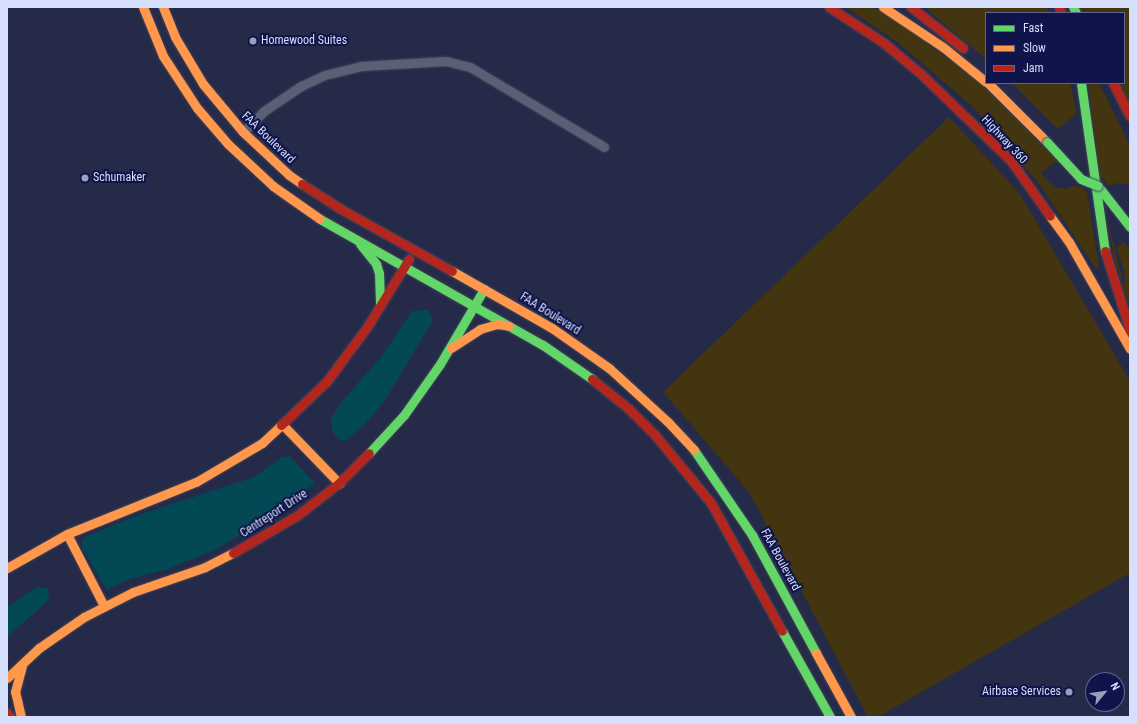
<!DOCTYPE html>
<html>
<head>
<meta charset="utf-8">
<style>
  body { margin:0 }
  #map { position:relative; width:1137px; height:724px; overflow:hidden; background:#252a48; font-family:"Roboto Condensed",sans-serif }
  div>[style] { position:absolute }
  .green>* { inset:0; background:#42350f }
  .water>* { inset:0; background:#034855 }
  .roads { filter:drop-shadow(0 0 1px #42455d) drop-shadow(0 0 1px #42455d) }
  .street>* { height:9px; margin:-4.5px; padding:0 4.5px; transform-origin:4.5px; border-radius:4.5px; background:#595f75 }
  .fast>* { height:9px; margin:-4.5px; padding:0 4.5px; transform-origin:4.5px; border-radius:4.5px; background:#63d668 }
  .slow>* { height:9px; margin:-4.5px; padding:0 4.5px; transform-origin:4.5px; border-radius:4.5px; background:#ff974d }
  .jam>* { height:9px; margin:-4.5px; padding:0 4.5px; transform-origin:4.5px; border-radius:4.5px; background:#b3261e }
  .bridges { filter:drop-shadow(0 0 1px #42455d) drop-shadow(0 0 1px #42455d) }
  .fast-bridge>* { height:9px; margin:-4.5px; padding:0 4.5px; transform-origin:4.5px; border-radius:4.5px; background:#63d668 }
  .dots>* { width:11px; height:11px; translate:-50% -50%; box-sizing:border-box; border:2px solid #0f154a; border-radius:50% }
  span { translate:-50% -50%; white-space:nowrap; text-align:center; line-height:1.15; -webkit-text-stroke:4px #0f154a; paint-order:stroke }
  .poi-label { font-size:12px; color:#d6dffb }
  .left { translate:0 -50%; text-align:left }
  .right { translate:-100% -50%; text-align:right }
  .street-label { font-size:12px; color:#d6dffb }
  .frame { position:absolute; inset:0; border:8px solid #d6dffb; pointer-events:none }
  .legend { position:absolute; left:985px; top:12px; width:140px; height:72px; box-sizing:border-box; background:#0f154a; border:1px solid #5f6691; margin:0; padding:5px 7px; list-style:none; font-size:12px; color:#d6dffb }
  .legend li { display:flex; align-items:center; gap:8px; height:20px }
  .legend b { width:20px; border:1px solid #5f6691 }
  .north { position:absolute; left:1085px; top:672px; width:40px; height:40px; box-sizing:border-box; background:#0f154a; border:1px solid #5f6691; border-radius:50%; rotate:61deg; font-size:11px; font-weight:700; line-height:16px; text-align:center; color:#d6dffb }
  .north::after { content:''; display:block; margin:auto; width:14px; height:18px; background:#98a0bc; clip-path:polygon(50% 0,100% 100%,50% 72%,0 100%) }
</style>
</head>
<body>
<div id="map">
  <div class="green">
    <i style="clip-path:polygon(846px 7px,873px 7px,902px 24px,981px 84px,1058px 160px,1042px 172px,1043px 176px,1055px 187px,1063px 189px,1077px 185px,1080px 188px,1082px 186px,1087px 193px,1099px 266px,1096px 269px,1040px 185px,972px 106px,897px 42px)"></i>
    <i style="clip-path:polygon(924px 7px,1047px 7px,1050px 13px,986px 13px,986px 59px)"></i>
    <i style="clip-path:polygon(1078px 7px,1130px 7px,1130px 108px,1117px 83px,1124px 83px,1124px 13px,1081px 13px)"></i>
    <i style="clip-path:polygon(1012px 83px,1070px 83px,1077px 113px,1058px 129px)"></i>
    <i style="clip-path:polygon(1088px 83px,1099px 83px,1130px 146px,1130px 185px,1117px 183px,1109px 186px,1100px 176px)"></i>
    <i style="clip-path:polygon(949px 117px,1020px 194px,1130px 381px,1130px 573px,878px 717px,868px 717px,749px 492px,663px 392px)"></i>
    <i style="clip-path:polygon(1107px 216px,1123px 282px,1125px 281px,1124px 270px,1116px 247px,1124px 242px,1130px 249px,1130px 309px,1113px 254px)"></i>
  </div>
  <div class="water">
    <i style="clip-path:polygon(428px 310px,433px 320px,384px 402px,364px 425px,344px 442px,336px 437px,332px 429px,331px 418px,344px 399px,382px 356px,412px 311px)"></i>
    <i style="clip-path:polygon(290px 456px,315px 483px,282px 510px,215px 550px,171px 568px,127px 580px,107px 590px,82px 548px,83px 538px,133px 517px,254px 477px,282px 457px)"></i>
    <i style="clip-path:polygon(37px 587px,48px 588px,49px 600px,7px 637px,7px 607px)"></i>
  </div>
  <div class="roads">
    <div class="street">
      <i style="left:243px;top:132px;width:30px;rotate:-45deg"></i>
      <i style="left:264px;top:111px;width:45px;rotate:-34deg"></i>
      <i style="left:301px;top:86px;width:26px;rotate:-25deg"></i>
      <i style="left:325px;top:75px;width:37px;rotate:-14deg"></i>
      <i style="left:361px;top:66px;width:85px;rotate:-3.4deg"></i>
      <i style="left:446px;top:61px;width:25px;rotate:14deg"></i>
      <i style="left:470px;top:67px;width:156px;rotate:30.8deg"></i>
    </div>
    <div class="fast">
      <i style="left:1073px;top:7px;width:7px;rotate:63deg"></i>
      <i style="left:1081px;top:83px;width:170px;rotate:81.9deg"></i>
      <i style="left:1098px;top:186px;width:52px;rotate:52deg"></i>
      <i style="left:320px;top:219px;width:256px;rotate:29.5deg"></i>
      <i style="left:543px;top:345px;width:60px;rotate:34.8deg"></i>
      <i style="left:360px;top:244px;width:26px;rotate:51deg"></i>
      <i style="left:376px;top:264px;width:9px;rotate:72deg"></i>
      <i style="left:379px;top:273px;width:31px;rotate:88deg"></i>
      <i style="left:694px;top:450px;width:103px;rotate:55.7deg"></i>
      <i style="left:752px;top:535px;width:134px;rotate:61.5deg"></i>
      <i style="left:369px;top:453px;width:52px;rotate:-47.4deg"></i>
      <i style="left:404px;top:415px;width:62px;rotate:-54.8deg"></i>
      <i style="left:440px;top:364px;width:87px;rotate:-59.6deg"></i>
      <i style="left:782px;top:631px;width:98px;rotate:60.8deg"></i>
    </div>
    <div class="slow">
      <i style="left:143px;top:7px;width:53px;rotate:67.8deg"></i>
      <i style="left:163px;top:56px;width:62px;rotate:56.8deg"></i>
      <i style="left:197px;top:108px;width:48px;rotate:49.3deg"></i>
      <i style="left:228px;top:144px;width:62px;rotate:43deg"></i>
      <i style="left:273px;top:186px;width:57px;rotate:35.1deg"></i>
      <i style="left:163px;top:7px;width:32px;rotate:68deg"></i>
      <i style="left:175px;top:37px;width:55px;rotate:59.2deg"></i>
      <i style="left:203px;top:84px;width:62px;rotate:50.2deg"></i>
      <i style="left:243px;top:132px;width:63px;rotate:43.1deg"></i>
      <i style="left:289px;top:175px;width:16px;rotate:35deg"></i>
      <i style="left:883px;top:7px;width:72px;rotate:33.7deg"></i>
      <i style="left:943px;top:47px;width:55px;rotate:39.1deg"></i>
      <i style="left:988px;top:83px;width:83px;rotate:45deg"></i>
      <i style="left:1050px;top:216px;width:32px;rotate:54deg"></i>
      <i style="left:1069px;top:242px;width:123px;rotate:60.3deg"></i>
      <i style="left:452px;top:271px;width:115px;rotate:29.7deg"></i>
      <i style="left:552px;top:328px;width:70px;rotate:35.1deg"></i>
      <i style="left:609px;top:368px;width:80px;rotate:42.5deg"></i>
      <i style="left:668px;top:422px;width:38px;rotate:47deg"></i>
      <i style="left:451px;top:348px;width:35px;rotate:-33deg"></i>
      <i style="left:480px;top:329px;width:18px;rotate:-16deg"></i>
      <i style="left:497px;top:324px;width:12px;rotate:9deg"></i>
      <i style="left:283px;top:425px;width:81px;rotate:46deg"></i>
      <i style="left:67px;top:534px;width:81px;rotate:62.8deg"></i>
      <i style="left:7px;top:568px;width:69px;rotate:-29.5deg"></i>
      <i style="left:67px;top:534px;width:139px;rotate:-22deg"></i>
      <i style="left:196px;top:482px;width:77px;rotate:-30.6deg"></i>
      <i style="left:262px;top:443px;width:26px;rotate:-43deg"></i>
      <i style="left:816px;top:653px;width:73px;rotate:61.3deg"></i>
      <i style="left:7px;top:678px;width:44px;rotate:-43.2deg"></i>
      <i style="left:39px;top:648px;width:55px;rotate:-34.6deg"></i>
      <i style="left:84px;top:617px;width:55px;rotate:-27deg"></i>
      <i style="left:133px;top:592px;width:76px;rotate:-19.1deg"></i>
      <i style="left:205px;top:567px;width:31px;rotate:-27deg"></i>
      <i style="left:21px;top:717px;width:26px;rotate:-103deg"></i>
      <i style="left:15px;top:692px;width:27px;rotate:-75deg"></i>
    </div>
    <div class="jam">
      <i style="left:829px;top:7px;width:66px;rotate:33.2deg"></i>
      <i style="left:884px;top:43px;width:48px;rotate:40deg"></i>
      <i style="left:921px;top:74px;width:125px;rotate:44deg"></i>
      <i style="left:1011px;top:161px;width:67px;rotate:54.7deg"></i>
      <i style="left:911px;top:7px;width:66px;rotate:38.3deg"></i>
      <i style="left:1059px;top:7px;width:6px;rotate:72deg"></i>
      <i style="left:1113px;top:83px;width:37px;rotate:63deg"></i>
      <i style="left:302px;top:184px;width:46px;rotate:32.7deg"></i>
      <i style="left:341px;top:209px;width:127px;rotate:29.2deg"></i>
      <i style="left:1105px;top:251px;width:84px;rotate:72.6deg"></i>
      <i style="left:592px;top:379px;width:48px;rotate:39deg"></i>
      <i style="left:629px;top:409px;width:37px;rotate:45deg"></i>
      <i style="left:655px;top:435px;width:88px;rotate:50.5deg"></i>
      <i style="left:711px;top:503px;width:146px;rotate:61deg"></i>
      <i style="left:281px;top:425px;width:64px;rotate:-43.7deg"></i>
      <i style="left:327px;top:381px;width:67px;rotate:-53.5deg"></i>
      <i style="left:367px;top:327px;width:80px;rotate:-58.3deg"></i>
      <i style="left:233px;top:553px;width:75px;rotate:-30.3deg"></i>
      <i style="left:298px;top:515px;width:52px;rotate:-38deg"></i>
      <i style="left:339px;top:483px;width:42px;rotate:-45deg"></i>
      <i style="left:7px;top:713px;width:5px;rotate:53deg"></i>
    </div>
  </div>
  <div class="bridges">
    <div class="fast-bridge">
      <i style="left:1047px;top:142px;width:50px;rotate:47.4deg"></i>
      <i style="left:1081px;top:179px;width:18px;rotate:22deg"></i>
    </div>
  </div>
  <div class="dots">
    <i style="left:253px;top:41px;background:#98a0bc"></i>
    <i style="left:85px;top:178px;background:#98a0bc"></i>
    <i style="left:1069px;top:692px;background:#98a0bc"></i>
  </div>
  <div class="poi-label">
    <span class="left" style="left:261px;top:41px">Homewood Suites</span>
    <span class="left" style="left:93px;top:178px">Schumaker</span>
    <span class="right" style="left:1061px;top:692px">Airbase Services</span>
  </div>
  <div class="street-label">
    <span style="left:268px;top:138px;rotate:44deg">FAA Boulevard</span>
    <span style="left:1004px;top:140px;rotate:47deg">Highway 360</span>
    <span style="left:550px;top:314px;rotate:32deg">FAA Boulevard</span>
    <span style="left:274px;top:514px;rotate:-33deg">Centreport Drive</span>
    <span style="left:780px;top:560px;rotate:61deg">FAA Boulevard</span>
  </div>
  <div class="frame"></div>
  <ul class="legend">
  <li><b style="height:5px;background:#63d668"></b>Fast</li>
  <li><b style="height:5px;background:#ff974d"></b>Slow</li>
  <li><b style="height:5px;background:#b3261e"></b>Jam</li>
  </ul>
  <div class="north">N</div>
</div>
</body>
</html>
